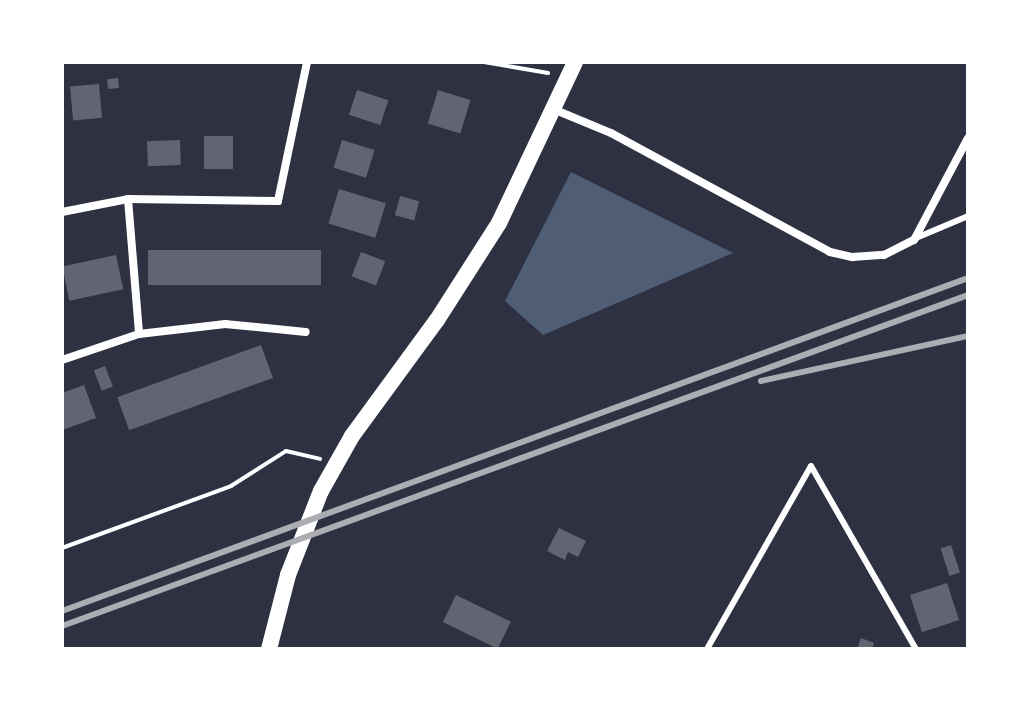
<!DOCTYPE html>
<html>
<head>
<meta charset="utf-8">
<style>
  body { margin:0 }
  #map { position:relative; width:1030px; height:711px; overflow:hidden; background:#2d3142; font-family:"Work Sans",sans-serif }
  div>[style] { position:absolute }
  .water>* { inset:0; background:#4f5d75 }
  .building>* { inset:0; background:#626471; transform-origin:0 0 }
  .path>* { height:4px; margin:-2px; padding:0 2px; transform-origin:2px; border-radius:2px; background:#fff }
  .service>* { height:6px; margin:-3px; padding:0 3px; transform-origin:3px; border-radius:3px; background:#fff }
  .minor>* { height:8px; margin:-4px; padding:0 4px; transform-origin:4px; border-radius:4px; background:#fff }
  .secondary>* { height:16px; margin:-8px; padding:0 8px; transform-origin:8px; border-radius:8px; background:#fff }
  .rail>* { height:6px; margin:-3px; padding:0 3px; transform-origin:3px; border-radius:3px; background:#abadb3 }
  span { translate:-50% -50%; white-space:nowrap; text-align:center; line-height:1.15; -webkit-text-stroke:8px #fff; paint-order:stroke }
  .frame { position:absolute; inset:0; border:64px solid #fff; pointer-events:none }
</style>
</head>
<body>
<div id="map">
  <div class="water">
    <i style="clip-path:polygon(571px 172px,733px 253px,543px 335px,505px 301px)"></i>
  </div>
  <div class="building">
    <i style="left:118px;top:78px;width:10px;height:11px;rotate:84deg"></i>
    <i style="left:99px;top:84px;width:34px;height:29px;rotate:85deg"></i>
    <i style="left:357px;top:90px;width:33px;height:26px;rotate:18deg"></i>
    <i style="left:438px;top:90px;width:34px;height:35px;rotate:17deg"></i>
    <i style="left:204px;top:136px;width:29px;height:33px"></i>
    <i style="left:180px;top:140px;width:25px;height:33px;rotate:88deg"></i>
    <i style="left:342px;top:140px;width:34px;height:29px;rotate:17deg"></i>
    <i style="left:339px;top:189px;width:49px;height:36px;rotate:17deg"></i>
    <i style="left:400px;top:196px;width:20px;height:20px;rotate:15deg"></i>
    <i style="left:321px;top:250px;width:35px;height:173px;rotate:90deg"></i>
    <i style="left:361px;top:252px;width:26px;height:26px;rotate:21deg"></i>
    <i style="left:116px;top:255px;width:35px;height:55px;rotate:78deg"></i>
    <i style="left:261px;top:345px;width:35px;height:153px;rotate:70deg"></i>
    <i style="left:105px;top:366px;width:22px;height:12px;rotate:69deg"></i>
    <i style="clip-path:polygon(84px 385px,96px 418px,62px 430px,62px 393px)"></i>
    <i style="clip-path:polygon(559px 528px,586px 541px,578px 557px,568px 552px,565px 560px,547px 551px)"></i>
    <i style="left:951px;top:545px;width:29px;height:11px;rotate:72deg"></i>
    <i style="left:947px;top:583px;width:39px;height:39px;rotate:72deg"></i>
    <i style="left:456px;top:595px;width:61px;height:30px;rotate:26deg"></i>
    <i style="clip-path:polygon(861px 638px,874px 643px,872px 649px,857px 649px)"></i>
  </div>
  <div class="path">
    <i style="left:484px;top:62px;width:65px;rotate:9.8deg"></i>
    <i style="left:62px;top:548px;width:180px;rotate:-20.1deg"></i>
    <i style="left:231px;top:486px;width:65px;rotate:-32.5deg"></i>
    <i style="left:286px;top:451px;width:35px;rotate:13deg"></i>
  </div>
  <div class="service">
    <i style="left:916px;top:238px;width:56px;rotate:-22.9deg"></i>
    <i style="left:707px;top:649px;width:210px;rotate:-60.4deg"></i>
    <i style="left:811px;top:466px;width:211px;rotate:60.2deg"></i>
  </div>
  <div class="minor">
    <i style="left:553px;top:109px;width:63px;rotate:22.5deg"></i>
    <i style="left:611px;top:133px;width:249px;rotate:28.5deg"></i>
    <i style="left:830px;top:252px;width:23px;rotate:13deg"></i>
    <i style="left:852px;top:257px;width:32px;rotate:-4deg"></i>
    <i style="left:884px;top:255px;width:34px;rotate:-27deg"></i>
    <i style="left:914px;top:240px;width:115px;rotate:-62.1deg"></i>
    <i style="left:128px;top:199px;width:135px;rotate:85.3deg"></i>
    <i style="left:62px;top:212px;width:67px;rotate:-11.1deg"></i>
    <i style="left:128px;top:199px;width:150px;rotate:0.8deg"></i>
    <i style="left:278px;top:201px;width:142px;rotate:-78.2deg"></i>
    <i style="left:62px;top:360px;width:81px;rotate:-18.7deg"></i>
    <i style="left:139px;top:334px;width:87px;rotate:-6.6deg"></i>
    <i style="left:225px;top:324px;width:81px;rotate:5.6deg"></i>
  </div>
  <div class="secondary">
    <i style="left:269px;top:649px;width:76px;rotate:-75.6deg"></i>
    <i style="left:288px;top:575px;width:90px;rotate:-68.6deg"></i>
    <i style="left:321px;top:491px;width:63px;rotate:-60.6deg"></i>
    <i style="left:352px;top:436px;width:144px;rotate:-53.8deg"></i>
    <i style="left:437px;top:320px;width:115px;rotate:-57.4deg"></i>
    <i style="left:499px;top:223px;width:178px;rotate:-64.7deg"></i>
  </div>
  <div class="rail">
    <i style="left:761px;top:381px;width:212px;rotate:-12.3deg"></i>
    <i style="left:62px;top:611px;width:965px;rotate:-20.18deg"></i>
    <i style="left:62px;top:626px;width:965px;rotate:-20.07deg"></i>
  </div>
  <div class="frame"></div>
</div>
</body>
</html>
